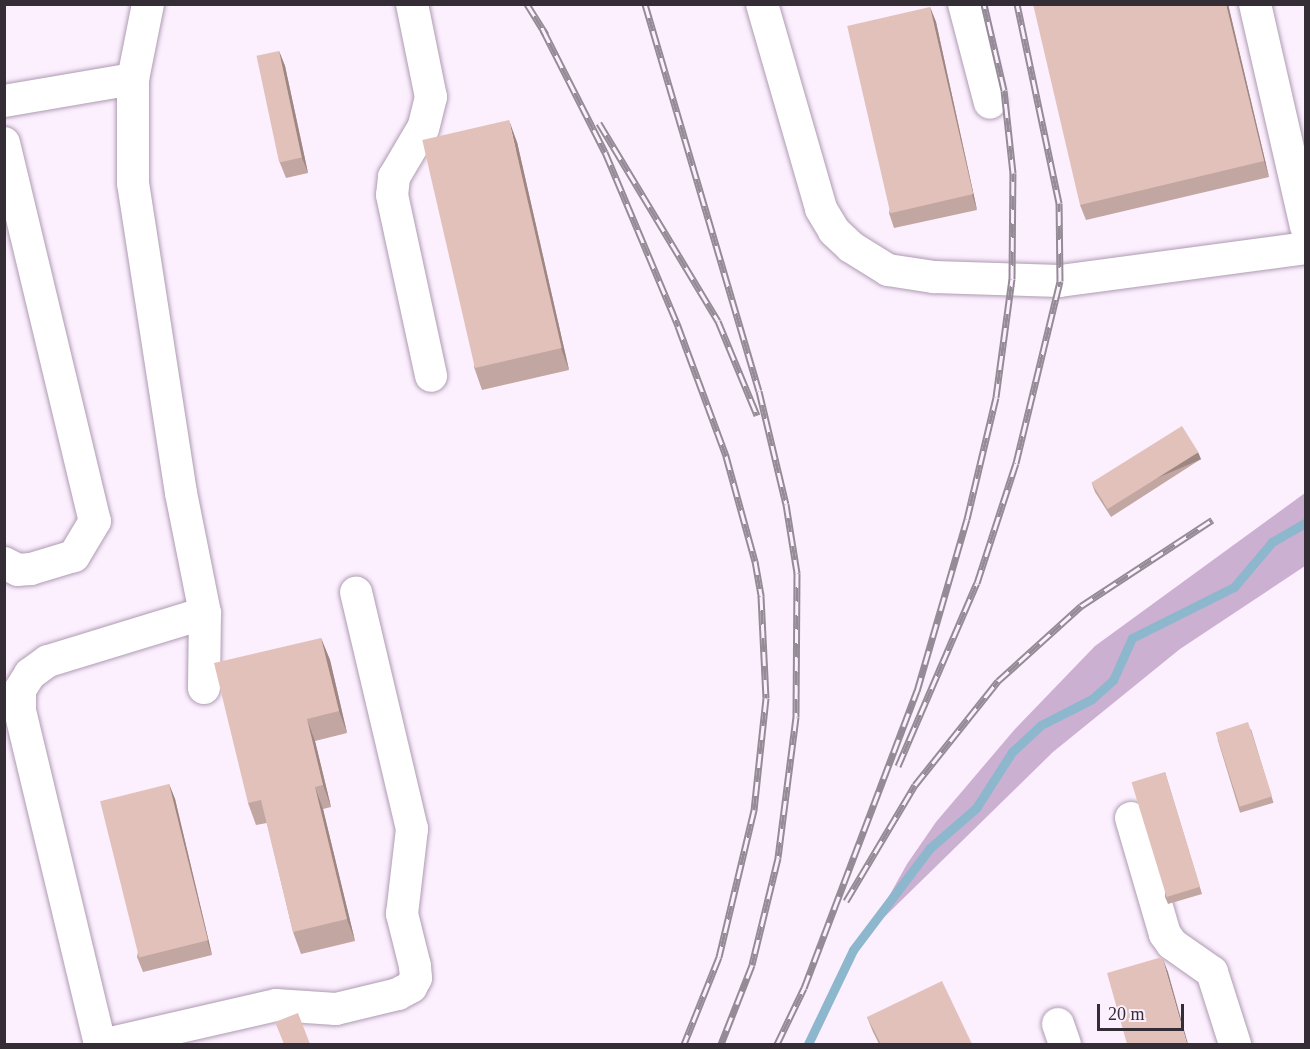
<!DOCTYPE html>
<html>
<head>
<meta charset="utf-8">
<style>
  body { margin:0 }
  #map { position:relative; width:1310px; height:1049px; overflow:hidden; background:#fceffe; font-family:Georgia,serif }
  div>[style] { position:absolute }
  .forest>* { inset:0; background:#ccb0d1 }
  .stream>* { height:9px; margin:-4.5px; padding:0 4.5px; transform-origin:4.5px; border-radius:4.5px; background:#8db7cc }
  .roads { filter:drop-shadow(0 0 2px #ae9bb2) drop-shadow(0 0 2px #ae9bb2) }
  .minor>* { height:32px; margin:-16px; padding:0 16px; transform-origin:16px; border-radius:16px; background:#fff }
  .rail>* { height:7px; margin-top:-3.5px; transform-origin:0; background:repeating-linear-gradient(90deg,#fceffe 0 14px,#958b97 0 28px); box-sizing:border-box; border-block:2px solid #958b97 }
  .wall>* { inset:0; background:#c2a6a1; transform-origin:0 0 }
  .shaded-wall>* { inset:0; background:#9e8783; transform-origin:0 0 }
  .building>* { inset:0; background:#e2c1bb; transform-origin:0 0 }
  span { translate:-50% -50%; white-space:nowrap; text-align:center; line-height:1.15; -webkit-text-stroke:4.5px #fceffe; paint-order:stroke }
  .frame { position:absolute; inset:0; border:6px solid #342d36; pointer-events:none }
  .scale { position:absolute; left:1097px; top:1004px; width:87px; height:27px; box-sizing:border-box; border:3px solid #342d36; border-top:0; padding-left:8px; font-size:18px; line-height:21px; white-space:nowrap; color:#342d36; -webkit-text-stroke:4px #fceffe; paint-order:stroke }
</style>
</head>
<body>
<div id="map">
  <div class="forest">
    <i style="clip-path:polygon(1305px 493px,1305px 566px,1180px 649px,1053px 752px,869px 932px,907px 864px,936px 822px,1015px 729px,1095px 646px)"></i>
  </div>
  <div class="stream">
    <i style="left:808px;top:1044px;width:104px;rotate:-64.4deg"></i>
    <i style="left:853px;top:950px;width:128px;rotate:-53deg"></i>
    <i style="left:930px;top:848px;width:61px;rotate:-41deg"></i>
    <i style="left:976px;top:808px;width:67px;rotate:-57.3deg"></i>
    <i style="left:1012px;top:752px;width:40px;rotate:-43deg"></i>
    <i style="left:1041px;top:725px;width:57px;rotate:-27deg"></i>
    <i style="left:1092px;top:699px;width:28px;rotate:-42deg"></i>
    <i style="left:1113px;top:680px;width:46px;rotate:-65.7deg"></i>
    <i style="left:1132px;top:638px;width:114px;rotate:-26.6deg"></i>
    <i style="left:1234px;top:587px;width:59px;rotate:-49.8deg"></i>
    <i style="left:1272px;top:542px;width:39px;rotate:-30deg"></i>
  </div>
  <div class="roads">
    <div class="minor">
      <i style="left:148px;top:4px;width:76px;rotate:101.3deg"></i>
      <i style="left:133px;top:79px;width:104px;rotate:90deg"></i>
      <i style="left:133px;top:183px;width:314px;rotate:81.2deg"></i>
      <i style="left:181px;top:493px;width:122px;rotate:78.7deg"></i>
      <i style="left:205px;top:613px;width:75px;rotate:90.8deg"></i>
      <i style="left:412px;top:4px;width:95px;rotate:78.5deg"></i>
      <i style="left:431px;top:97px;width:32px;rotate:104deg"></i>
      <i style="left:423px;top:128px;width:57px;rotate:120.6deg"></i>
      <i style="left:394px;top:177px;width:18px;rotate:96deg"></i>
      <i style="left:392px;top:195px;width:185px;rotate:77.8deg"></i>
      <i style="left:762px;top:4px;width:213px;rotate:73.9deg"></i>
      <i style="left:821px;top:209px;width:26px;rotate:59deg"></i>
      <i style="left:834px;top:231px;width:23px;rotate:43deg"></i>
      <i style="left:851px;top:247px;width:44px;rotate:31.9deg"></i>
      <i style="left:888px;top:270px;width:47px;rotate:8.7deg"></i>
      <i style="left:934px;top:277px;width:126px;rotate:1.8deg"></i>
      <i style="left:1060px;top:281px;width:248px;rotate:-7.6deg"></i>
      <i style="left:964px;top:4px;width:102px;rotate:75.3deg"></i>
      <i style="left:1255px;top:4px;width:228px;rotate:77.1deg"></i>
      <i style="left:4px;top:101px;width:131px;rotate:-9.7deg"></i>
      <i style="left:4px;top:143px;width:389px;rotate:76.5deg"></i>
      <i style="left:95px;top:521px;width:41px;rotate:121deg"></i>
      <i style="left:74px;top:556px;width:45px;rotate:163.2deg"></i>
      <i style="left:31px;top:569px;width:13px;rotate:176deg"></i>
      <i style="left:18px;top:570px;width:16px;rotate:-153deg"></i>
      <i style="left:1131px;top:818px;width:121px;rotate:73.7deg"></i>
      <i style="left:1165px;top:934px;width:12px;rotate:55deg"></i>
      <i style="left:1172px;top:944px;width:49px;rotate:35deg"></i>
      <i style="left:1212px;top:972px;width:76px;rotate:72.3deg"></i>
      <i style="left:1058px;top:1024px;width:21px;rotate:71deg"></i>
      <i style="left:100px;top:1044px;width:343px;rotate:-103.5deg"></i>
      <i style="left:20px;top:710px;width:20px;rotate:-90deg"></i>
      <i style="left:20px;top:690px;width:19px;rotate:-58deg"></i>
      <i style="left:30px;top:674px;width:22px;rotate:-36deg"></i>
      <i style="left:48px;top:661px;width:164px;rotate:-17deg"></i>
      <i style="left:106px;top:1044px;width:174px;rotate:-12.9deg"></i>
      <i style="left:276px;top:1005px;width:60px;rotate:3.8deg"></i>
      <i style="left:336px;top:1009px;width:64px;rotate:-13.6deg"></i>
      <i style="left:398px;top:994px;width:15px;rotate:-28deg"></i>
      <i style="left:411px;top:987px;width:10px;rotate:-61deg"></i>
      <i style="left:416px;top:978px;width:12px;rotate:-95deg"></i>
      <i style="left:415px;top:966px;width:54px;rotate:-104deg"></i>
      <i style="left:402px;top:914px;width:86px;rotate:-83.3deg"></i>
      <i style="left:412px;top:829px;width:243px;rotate:-103.3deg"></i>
    </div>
  </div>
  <div class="rail">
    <i style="left:527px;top:4px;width:36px;rotate:58deg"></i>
    <i style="left:645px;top:4px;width:403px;rotate:73.6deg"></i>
    <i style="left:759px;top:391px;width:116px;rotate:76.6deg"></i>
    <i style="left:786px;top:504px;width:70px;rotate:80.9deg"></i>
    <i style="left:797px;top:573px;width:144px;rotate:90.4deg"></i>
    <i style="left:796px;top:717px;width:142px;rotate:97.3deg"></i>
    <i style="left:778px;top:858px;width:110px;rotate:103.7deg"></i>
    <i style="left:752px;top:965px;width:85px;rotate:111.4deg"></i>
    <i style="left:543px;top:30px;width:137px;rotate:63.1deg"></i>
    <i style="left:605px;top:152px;width:189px;rotate:67.2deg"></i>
    <i style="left:678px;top:326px;width:139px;rotate:69.7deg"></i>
    <i style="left:726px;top:456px;width:109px;rotate:74.6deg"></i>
    <i style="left:755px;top:561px;width:36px;rotate:80deg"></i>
    <i style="left:761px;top:596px;width:102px;rotate:87.2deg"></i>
    <i style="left:766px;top:698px;width:113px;rotate:96.1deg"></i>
    <i style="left:754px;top:810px;width:151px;rotate:103.4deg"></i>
    <i style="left:719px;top:957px;width:94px;rotate:111.9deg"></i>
    <i style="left:599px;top:123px;width:231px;rotate:59deg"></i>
    <i style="left:718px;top:321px;width:102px;rotate:67.5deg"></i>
    <i style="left:898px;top:766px;width:199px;rotate:-66.7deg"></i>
    <i style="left:977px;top:583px;width:126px;rotate:-72deg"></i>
    <i style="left:1016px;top:463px;width:187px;rotate:-76.4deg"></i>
    <i style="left:1060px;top:281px;width:78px;rotate:-90.7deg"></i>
    <i style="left:1059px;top:203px;width:203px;rotate:-101.9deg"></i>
    <i style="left:846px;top:901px;width:135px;rotate:-59.3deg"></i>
    <i style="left:915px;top:785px;width:133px;rotate:-51.4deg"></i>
    <i style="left:998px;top:681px;width:112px;rotate:-42.1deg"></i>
    <i style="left:1081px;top:606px;width:157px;rotate:-33.3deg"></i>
    <i style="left:777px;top:1044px;width:62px;rotate:-64.3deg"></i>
    <i style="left:804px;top:988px;width:318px;rotate:-69.2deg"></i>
    <i style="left:917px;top:691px;width:179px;rotate:-73.8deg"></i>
    <i style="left:967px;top:519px;width:125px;rotate:-76.6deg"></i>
    <i style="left:996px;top:397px;width:119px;rotate:-82.3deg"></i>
    <i style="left:1012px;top:279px;width:106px;rotate:-89.5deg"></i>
    <i style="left:1013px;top:173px;width:83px;rotate:-96.2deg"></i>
    <i style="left:1004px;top:90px;width:88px;rotate:-103.1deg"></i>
  </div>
  <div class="wall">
    <i style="clip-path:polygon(1228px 4px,1269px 177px,1086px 220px,1080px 205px)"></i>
    <i style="clip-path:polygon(930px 7px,936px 22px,977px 210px,894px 228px,889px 213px)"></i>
    <i style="clip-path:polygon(279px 51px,285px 66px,308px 173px,286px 178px,280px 163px)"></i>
    <i style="clip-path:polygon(517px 142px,569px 370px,482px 390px,474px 367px)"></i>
    <i style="clip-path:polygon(1201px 459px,1111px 517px,1095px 492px,1092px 484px)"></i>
    <i style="clip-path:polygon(321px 638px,330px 660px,347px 733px,315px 741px,331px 807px,323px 809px,355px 941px,301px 954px,293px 932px,267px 823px,256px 825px,248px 803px)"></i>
    <i style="left:1251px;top:729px;width:77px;height:35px;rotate:73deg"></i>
    <i style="clip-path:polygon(1165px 772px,1202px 894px,1168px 904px,1165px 897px)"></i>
    <i style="clip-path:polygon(169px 784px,175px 799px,212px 955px,143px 972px,137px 957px)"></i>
    <i style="clip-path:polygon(867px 1017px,972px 1044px,879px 1044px,873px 1032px)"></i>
  </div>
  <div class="shaded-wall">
    <i style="clip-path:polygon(1226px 4px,1228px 4px,1269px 177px,1264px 161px)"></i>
    <i style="clip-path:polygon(930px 7px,936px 22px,977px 210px,972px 194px)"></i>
    <i style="clip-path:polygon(279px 51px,285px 66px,308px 173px,302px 158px)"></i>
    <i style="clip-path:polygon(509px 120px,517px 142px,569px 370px,561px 348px)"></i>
    <i style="left:1198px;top:452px;width:8px;height:107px;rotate:67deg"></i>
    <i style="clip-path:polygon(321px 638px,330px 660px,347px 733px,339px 711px)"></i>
    <i style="clip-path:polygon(307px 719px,315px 741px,331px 807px,323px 785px)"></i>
    <i style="clip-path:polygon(169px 784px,175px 799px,212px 955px,207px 940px)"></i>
    <i style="clip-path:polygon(315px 787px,323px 809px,355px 941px,347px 919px)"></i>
    <i style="clip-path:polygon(1162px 957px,1168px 972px,1188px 1044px,1187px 1044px)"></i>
  </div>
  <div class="building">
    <i style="clip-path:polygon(1033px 4px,1226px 4px,1264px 161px,1080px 205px)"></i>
    <i style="left:930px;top:7px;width:192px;height:85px;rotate:77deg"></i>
    <i style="left:279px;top:51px;width:109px;height:23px;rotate:78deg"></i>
    <i style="left:509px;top:120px;width:234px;height:89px;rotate:77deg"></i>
    <i style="left:1182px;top:426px;width:31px;height:107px;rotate:58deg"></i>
    <i style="clip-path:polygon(321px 638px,339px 711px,307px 719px,323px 785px,315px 787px,347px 919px,293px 932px,261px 800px,248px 803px,214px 663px)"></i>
    <i style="left:1248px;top:722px;width:78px;height:34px;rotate:72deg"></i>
    <i style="left:1165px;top:772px;width:120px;height:35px;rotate:73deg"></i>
    <i style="left:169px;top:784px;width:161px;height:71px;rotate:76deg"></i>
    <i style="clip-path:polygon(1162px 957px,1187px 1044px,1127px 1044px,1107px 973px)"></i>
    <i style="clip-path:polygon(942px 981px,972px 1044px,881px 1044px,867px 1017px)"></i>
    <i style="clip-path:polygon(298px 1013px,310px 1044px,284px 1044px,275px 1022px)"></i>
  </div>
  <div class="frame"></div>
  <div class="scale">20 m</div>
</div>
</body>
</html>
